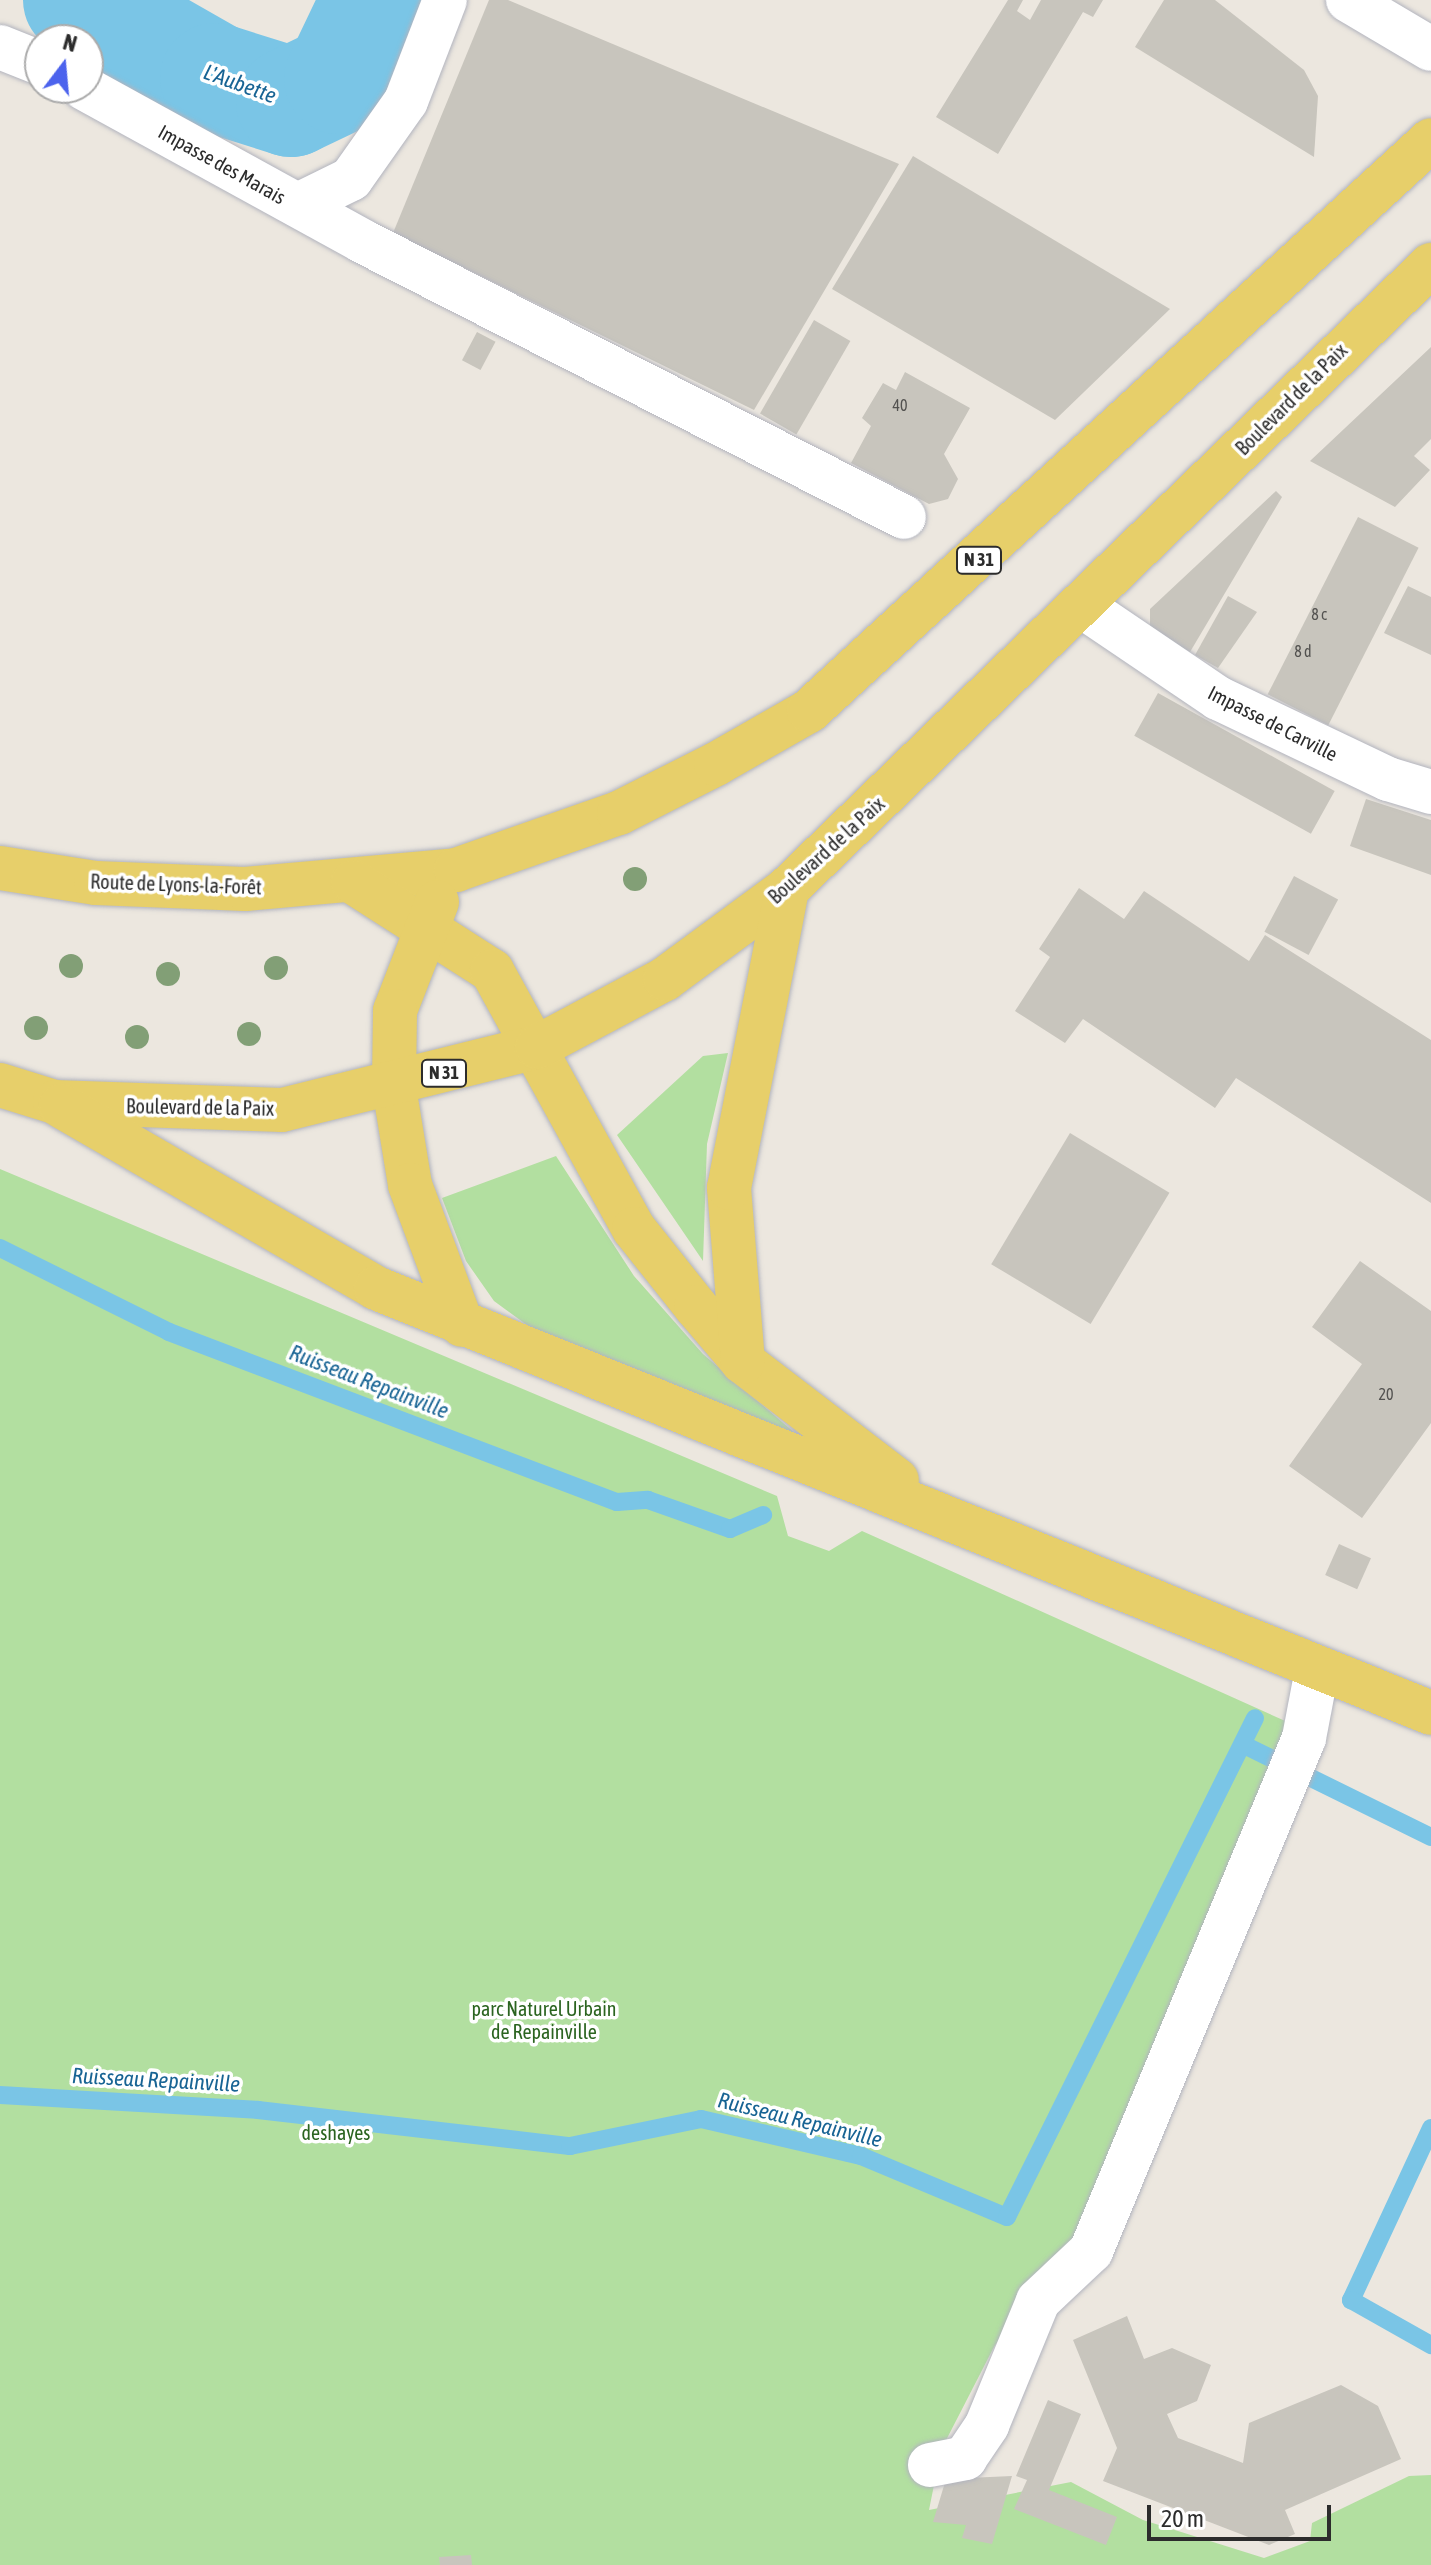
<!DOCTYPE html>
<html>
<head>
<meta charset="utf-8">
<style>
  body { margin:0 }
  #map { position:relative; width:1431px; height:2565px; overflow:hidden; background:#ece7df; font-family:"Asap Condensed",sans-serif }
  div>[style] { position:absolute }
  .green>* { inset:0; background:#b2dfa0 }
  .stream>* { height:18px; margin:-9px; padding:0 9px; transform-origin:9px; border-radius:9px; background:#7ac5e6 }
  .river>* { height:110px; margin:-55px; padding:0 55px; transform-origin:55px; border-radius:55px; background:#7ac5e6 }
  .building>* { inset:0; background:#c8c5bd; transform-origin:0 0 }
  .roads { filter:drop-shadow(0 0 2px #b2b4be) drop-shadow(0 0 2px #b2b4be) }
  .minor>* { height:44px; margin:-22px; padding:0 22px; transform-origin:22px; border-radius:22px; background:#fff }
  .major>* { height:44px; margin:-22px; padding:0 22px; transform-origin:22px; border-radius:22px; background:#e7cf6a }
  .trees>* { width:24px; height:24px; margin:-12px; border-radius:50%; background:#829f76 }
  span { translate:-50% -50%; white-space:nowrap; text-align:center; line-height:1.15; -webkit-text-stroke:7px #fff; paint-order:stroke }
  .number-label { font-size:16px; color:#535250 }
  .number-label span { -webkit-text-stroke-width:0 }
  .shield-label span { padding:2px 6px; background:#fff; border:2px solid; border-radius:6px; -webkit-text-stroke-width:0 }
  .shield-label { font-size:18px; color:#2c2c2c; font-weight:700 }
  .street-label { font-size:20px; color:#2c2c2c }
  .park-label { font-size:20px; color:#2b6420 }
  .water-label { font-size:22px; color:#186494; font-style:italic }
  .north { position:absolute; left:24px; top:24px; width:80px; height:80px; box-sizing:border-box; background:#fff; border:2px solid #ababab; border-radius:50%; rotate:16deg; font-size:22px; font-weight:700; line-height:32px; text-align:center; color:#2c2c2c }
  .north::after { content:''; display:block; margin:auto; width:28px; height:36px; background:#4c63ed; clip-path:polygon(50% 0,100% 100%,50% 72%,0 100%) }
  .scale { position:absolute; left:1147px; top:2505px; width:184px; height:36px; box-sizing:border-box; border:4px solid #2c2c2c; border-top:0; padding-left:10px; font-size:24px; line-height:28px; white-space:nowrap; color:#2c2c2c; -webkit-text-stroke:6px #fff; paint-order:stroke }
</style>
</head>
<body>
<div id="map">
  <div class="green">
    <i style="clip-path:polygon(728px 1053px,707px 1144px,703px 1261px,617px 1135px,703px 1056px)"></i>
    <i style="clip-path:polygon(556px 1156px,634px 1276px,703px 1354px,803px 1440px,538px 1333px,494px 1301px,466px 1261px,442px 1198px)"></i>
    <i style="clip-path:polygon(0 1169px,777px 1496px,788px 1536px,829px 1551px,862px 1531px,1292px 1724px,1085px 2242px,995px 2345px,941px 2450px,929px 2510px,1071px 2482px,1143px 2520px,1264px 2558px,1310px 2541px,1312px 2523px,1409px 2476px,1431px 2475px,1431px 2565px,0 2565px)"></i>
  </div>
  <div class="stream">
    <i style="left:0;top:1248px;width:189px;rotate:26.4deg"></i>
    <i style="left:169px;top:1332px;width:479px;rotate:20.8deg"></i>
    <i style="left:617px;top:1502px;width:31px;rotate:-4deg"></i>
    <i style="left:648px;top:1500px;width:87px;rotate:19.5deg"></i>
    <i style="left:730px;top:1529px;width:36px;rotate:-23deg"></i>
    <i style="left:1246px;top:1746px;width:206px;rotate:26.2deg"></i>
    <i style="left:0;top:2095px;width:258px;rotate:3.3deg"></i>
    <i style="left:258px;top:2110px;width:314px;rotate:6.6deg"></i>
    <i style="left:570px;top:2146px;width:134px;rotate:-11.6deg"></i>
    <i style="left:701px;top:2119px;width:164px;rotate:13deg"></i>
    <i style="left:861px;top:2156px;width:158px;rotate:22.7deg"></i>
    <i style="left:1007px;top:2217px;width:557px;rotate:-63.57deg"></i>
    <i style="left:1431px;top:2128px;width:190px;rotate:114.9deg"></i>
    <i style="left:1351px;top:2300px;width:92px;rotate:29.4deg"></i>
  </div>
  <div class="river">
    <i style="left:78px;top:0;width:158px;rotate:29.7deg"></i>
    <i style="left:215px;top:78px;width:80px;rotate:17.5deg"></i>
    <i style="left:291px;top:102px;width:53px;rotate:-25.6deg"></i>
    <i style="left:339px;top:79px;width:74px;rotate:-64.5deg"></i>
  </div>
  <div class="building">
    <i style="clip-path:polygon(489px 0,508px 0,899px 164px,754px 410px,393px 233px)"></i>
    <i style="clip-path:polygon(1008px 0,1023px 0,1017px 11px,1030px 20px,1041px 0,1103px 0,1093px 17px,1083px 12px,998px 154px,936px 117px)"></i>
    <i style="clip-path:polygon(1164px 0,1215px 0,1304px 70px,1318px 96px,1314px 157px,1135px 47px)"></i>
    <i style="clip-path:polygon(913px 156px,1170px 309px,1055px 420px,832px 289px)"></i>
    <i style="left:814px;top:320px;width:42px;height:108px;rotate:30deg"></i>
    <i style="left:477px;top:332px;width:21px;height:32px;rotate:28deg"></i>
    <i style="clip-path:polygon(1431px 347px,1431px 439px,1414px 456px,1430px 470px,1395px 507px,1310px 461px)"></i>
    <i style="clip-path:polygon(905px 372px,970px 408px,944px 454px,958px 479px,948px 499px,929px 504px,851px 463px,871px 426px,862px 418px,883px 383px,896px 390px)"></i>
    <i style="clip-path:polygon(1276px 491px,1282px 497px,1190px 652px,1150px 629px,1150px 609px)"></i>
    <i style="left:1358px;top:517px;width:68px;height:199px;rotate:27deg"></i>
    <i style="clip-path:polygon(1408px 586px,1431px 597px,1431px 655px,1384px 633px)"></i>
    <i style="clip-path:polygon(1228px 596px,1257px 612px,1218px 668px,1195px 655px)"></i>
    <i style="left:1158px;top:693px;width:202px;height:49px;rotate:29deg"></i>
    <i style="clip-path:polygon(1366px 799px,1431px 820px,1431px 875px,1350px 846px)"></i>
    <i style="left:1294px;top:876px;width:50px;height:63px;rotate:28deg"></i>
    <i style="clip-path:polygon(1079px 888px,1124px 919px,1144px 891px,1249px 961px,1265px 935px,1431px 1040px,1431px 1203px,1236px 1078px,1215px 1108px,1083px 1019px,1065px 1043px,1015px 1011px,1050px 957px,1039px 949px)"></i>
    <i style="left:1070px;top:1133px;width:116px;height:153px;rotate:31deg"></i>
    <i style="clip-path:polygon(1360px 1261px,1431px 1311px,1431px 1423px,1362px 1518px,1289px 1466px,1362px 1364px,1312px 1327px)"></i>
    <i style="left:1339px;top:1544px;width:35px;height:34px;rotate:24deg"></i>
    <i style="clip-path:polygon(1127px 2316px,1144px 2359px,1172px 2348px,1211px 2365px,1197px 2401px,1167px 2414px,1178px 2438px,1243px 2463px,1249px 2423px,1341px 2385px,1378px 2406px,1401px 2459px,1285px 2510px,1295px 2534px,1269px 2545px,1103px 2481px,1117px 2448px,1073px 2340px)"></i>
    <i style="clip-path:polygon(1048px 2400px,1081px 2414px,1049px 2490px,1117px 2517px,1106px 2545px,1014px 2509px,1027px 2480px,1016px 2476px)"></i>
    <i style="clip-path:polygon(1012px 2476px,992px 2544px,962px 2538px,966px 2525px,933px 2522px,946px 2479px)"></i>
    <i style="clip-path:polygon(471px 2555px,472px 2565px,440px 2565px,439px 2557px)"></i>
  </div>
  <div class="roads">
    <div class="minor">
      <i style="left:1348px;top:0;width:96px;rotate:30.6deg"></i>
      <i style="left:0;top:47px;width:43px;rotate:21.8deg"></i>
      <i style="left:84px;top:88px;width:317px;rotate:28.8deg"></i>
      <i style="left:362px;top:241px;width:608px;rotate:26.99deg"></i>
      <i style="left:298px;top:205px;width:59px;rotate:-26.1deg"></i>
      <i style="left:351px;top:179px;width:95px;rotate:-54.8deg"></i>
      <i style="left:406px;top:101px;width:108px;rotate:-68.9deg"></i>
      <i style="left:1085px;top:608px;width:161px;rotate:34.1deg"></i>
      <i style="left:1218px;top:698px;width:188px;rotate:25.5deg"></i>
      <i style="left:1388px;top:779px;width:45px;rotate:16.8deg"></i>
      <i style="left:930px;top:2465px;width:36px;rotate:-11deg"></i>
      <i style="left:965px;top:2458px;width:40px;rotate:-56deg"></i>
      <i style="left:987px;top:2425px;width:134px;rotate:-67.6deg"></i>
      <i style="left:1038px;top:2301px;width:73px;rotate:-43.3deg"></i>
      <i style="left:1091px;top:2251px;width:555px;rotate:-67.45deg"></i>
      <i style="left:1304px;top:1738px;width:69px;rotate:-79.2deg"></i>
    </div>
    <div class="major">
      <i style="left:0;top:868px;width:97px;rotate:8.9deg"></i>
      <i style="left:96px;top:883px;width:149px;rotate:2.3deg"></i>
      <i style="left:245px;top:889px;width:212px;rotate:-5.1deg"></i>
      <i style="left:456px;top:870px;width:173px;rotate:-19.3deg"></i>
      <i style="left:619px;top:813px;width:109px;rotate:-26.8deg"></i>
      <i style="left:716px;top:764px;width:107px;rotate:-29.7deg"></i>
      <i style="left:809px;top:711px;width:844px;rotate:-42.55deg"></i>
      <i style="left:353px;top:882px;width:165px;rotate:32.6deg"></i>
      <i style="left:492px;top:971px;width:294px;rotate:61.2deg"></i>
      <i style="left:634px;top:1229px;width:100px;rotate:51.5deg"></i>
      <i style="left:696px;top:1307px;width:72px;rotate:49.5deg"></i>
      <i style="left:743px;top:1362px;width:194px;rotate:37.5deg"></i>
      <i style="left:437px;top:902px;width:117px;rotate:111.1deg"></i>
      <i style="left:395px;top:1011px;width:76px;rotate:90.8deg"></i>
      <i style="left:394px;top:1087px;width:99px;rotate:80.7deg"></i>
      <i style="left:410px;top:1185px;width:149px;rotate:69.6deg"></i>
      <i style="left:0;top:1085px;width:58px;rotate:17.2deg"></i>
      <i style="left:55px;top:1102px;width:227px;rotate:2deg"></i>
      <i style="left:282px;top:1110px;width:263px;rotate:-13.9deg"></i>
      <i style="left:537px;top:1047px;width:145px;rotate:-28deg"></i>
      <i style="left:665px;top:979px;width:152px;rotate:-36.4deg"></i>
      <i style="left:787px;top:889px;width:897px;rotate:-44.1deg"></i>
      <i style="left:61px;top:1106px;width:364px;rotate:30deg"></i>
      <i style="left:376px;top:1288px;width:1137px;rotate:21.94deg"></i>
      <i style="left:743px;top:1362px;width:175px;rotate:-94.6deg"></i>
      <i style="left:729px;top:1188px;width:305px;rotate:-79deg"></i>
    </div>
  </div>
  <div class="trees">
    <i style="left:635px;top:879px"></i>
    <i style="left:71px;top:966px"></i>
    <i style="left:276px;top:968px"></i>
    <i style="left:168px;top:974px"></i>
    <i style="left:36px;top:1028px"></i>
    <i style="left:249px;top:1034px"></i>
    <i style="left:137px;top:1037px"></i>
  </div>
  <div class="number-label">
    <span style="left:900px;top:405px">40</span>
    <span style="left:1319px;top:614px">8 c</span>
    <span style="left:1303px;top:651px">8 d</span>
    <span style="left:1386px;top:1394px">20</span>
  </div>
  <div class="shield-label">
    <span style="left:979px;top:560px">N 31</span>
    <span style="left:444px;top:1073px">N 31</span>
  </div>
  <div class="street-label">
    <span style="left:222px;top:164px;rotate:29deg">Impasse des Marais</span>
    <span style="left:1291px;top:399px;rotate:-45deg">Boulevard de la Paix</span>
    <span style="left:1273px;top:723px;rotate:27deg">Impasse de Carville</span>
    <span style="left:826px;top:850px;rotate:-42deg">Boulevard de la Paix</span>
    <span style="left:176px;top:884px;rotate:2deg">Route de Lyons-la-Forêt</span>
    <span style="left:200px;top:1107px;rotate:1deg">Boulevard de la Paix</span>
  </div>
  <div class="park-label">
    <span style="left:544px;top:2020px">parc Naturel Urbain<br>de Repainville</span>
    <span style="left:336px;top:2132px">deshayes</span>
  </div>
  <div class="water-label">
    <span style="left:240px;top:84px;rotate:20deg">L'Aubette</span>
    <span style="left:369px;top:1382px;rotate:21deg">Ruisseau Repainville</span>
    <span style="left:156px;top:2080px;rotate:3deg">Ruisseau Repainville</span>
    <span style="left:800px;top:2120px;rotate:14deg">Ruisseau Repainville</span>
  </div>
  <div class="north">N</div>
  <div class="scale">20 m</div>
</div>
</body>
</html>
